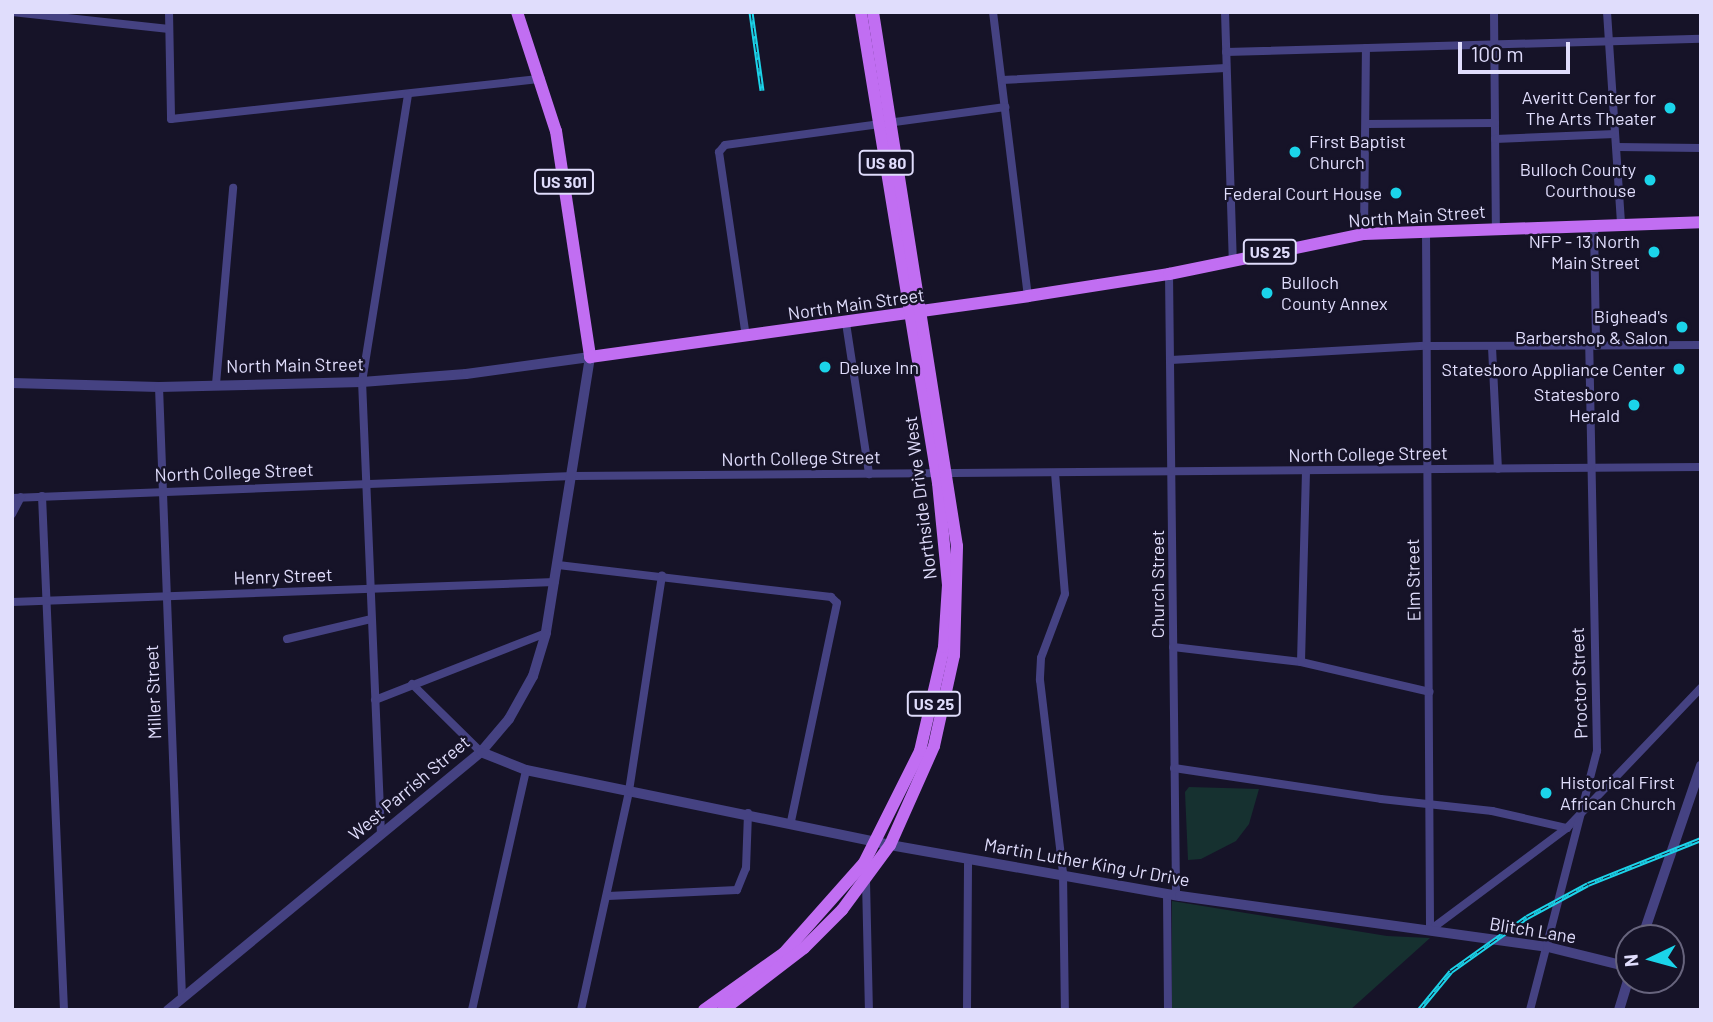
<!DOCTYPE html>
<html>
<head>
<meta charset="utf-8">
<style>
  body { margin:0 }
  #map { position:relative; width:1713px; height:1022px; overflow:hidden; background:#161328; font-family:Barlow,sans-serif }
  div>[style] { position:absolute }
  .green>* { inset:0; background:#163130 }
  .minor>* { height:8px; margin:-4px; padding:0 4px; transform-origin:4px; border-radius:4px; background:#454282 }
  .tertiary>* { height:10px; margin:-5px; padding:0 5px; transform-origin:5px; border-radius:5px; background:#454282 }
  .primary>* { height:12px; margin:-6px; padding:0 6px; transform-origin:6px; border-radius:6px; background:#c16ef2 }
  .rail>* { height:5px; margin-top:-2.5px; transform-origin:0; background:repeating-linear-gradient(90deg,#161328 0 8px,#1bd4ea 0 16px); box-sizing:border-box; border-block:2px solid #1bd4ea }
  .dots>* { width:19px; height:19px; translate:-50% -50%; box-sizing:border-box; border:4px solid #161328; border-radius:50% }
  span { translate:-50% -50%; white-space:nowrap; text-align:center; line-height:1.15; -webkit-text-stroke:5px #161328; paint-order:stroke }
  .shield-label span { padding:2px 5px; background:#161328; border:2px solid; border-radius:5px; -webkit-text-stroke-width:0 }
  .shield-label { font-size:16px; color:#e0ddfc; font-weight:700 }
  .poi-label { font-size:18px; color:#e0ddfc }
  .right { translate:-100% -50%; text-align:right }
  .left { translate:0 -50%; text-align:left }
  .street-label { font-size:18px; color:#e0ddfc }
  .frame { position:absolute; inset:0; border:14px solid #e0ddfc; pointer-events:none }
  .north { position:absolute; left:1615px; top:924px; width:70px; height:70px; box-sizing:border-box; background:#161328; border:2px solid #67647d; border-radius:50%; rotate:265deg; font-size:19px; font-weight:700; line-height:28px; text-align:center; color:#e0ddfc }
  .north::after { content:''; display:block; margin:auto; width:24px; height:32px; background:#1bd4ea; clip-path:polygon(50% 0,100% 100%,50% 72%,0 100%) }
  .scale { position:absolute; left:1458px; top:42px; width:112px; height:32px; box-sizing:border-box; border:4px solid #e0ddfc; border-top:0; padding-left:9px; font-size:21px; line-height:24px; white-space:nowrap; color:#e0ddfc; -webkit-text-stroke:5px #161328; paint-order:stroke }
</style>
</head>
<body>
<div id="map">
  <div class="green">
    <i style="clip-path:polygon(1189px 787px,1259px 789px,1249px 824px,1236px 841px,1201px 859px,1188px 860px,1185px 792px)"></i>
    <i style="clip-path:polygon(1172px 901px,1387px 936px,1430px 938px,1350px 1010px,1172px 1010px)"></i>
  </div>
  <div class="minor">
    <i style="left:12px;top:12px;width:158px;rotate:6.2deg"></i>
    <i style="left:169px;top:12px;width:107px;rotate:88.9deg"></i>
    <i style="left:171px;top:119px;width:372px;rotate:-6.2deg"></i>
    <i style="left:993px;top:12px;width:286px;rotate:83deg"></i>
    <i style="left:1225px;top:12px;width:249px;rotate:88.2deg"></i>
    <i style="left:1494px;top:12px;width:216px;rotate:89.5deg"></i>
    <i style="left:1607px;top:12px;width:213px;rotate:86.2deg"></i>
    <i style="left:1226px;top:52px;width:475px;rotate:-1.6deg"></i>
    <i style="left:1002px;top:80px;width:224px;rotate:-3.1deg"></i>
    <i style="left:1366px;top:124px;width:129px;rotate:-0.4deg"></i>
    <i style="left:1495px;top:139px;width:120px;rotate:-2.4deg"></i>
    <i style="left:1617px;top:147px;width:84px;rotate:0.7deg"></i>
    <i style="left:1594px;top:226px;width:120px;rotate:89deg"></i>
    <i style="left:1426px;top:230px;width:700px;rotate:89.67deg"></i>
    <i style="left:1364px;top:234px;width:186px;rotate:-89.4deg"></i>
    <i style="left:1169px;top:274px;width:621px;rotate:89.35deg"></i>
    <i style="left:846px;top:323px;width:153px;rotate:81.3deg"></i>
    <i style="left:746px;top:337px;width:187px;rotate:-98.3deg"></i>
    <i style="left:719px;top:152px;width:9px;rotate:-49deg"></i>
    <i style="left:725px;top:145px;width:283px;rotate:-7.7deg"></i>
    <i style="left:1492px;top:347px;width:122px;rotate:87.2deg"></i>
    <i style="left:1171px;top:360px;width:254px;rotate:-3.2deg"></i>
    <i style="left:1425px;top:346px;width:276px;rotate:-0.2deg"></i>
    <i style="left:216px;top:384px;width:197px;rotate:-85deg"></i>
    <i style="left:159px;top:387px;width:609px;rotate:87.84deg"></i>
    <i style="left:1055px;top:473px;width:121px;rotate:85.3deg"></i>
    <i style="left:1065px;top:594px;width:68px;rotate:110.6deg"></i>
    <i style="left:1041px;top:658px;width:22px;rotate:93deg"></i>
    <i style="left:1040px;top:680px;width:194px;rotate:83.2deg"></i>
    <i style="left:1063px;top:873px;width:137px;rotate:89.2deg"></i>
    <i style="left:42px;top:496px;width:514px;rotate:87.55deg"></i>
    <i style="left:12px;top:498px;width:561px;rotate:-2.25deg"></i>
    <i style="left:573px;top:476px;width:1128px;rotate:-0.46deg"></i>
    <i style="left:12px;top:514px;width:19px;rotate:-62deg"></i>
    <i style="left:558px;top:565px;width:275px;rotate:6.7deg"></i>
    <i style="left:831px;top:597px;width:8px;rotate:45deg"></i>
    <i style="left:837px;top:603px;width:223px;rotate:101.9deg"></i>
    <i style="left:12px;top:602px;width:543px;rotate:-2.11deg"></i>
    <i style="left:287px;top:639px;width:86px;rotate:-13.4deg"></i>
    <i style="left:1173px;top:647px;width:129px;rotate:6.7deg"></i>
    <i style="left:1301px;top:662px;width:132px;rotate:13.1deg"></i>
    <i style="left:1301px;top:662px;width:191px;rotate:-88.5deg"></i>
    <i style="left:412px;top:684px;width:97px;rotate:44.6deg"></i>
    <i style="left:375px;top:700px;width:184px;rotate:-21.4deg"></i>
    <i style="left:1174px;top:768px;width:209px;rotate:8.5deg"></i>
    <i style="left:1381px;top:799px;width:112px;rotate:6.2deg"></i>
    <i style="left:1492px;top:811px;width:77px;rotate:12.8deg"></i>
    <i style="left:381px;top:834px;width:452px;rotate:-92.4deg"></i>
    <i style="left:362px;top:382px;width:291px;rotate:-80.9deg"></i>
    <i style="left:866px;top:881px;width:129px;rotate:88.7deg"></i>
    <i style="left:1167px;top:894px;width:116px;rotate:89.5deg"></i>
    <i style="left:608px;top:896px;width:129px;rotate:-2.7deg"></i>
    <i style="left:737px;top:890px;width:24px;rotate:-68deg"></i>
    <i style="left:746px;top:868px;width:55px;rotate:-87.9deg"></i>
    <i style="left:1430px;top:930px;width:171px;rotate:-36.7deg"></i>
    <i style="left:1567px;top:828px;width:194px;rotate:-46.3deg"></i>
    <i style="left:472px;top:1010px;width:246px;rotate:-77.3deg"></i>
    <i style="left:581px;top:1010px;width:224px;rotate:-77.6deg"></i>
    <i style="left:629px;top:791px;width:218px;rotate:-81.3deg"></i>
    <i style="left:967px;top:1010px;width:151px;rotate:-89.6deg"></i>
    <i style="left:1530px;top:1010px;width:268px;rotate:-75.5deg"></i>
    <i style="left:1597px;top:751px;width:404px;rotate:-91.1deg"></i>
  </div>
  <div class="tertiary">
    <i style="left:12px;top:383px;width:147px;rotate:1.6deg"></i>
    <i style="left:159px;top:387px;width:203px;rotate:-1.4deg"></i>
    <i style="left:362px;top:382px;width:104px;rotate:-4.4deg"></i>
    <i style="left:466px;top:374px;width:125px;rotate:-7.8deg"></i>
    <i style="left:590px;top:357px;width:279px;rotate:99.1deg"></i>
    <i style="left:546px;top:633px;width:45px;rotate:106.8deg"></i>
    <i style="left:533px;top:676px;width:49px;rotate:119.2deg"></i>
    <i style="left:509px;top:719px;width:43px;rotate:130.3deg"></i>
    <i style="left:481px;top:752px;width:406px;rotate:140.5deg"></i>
    <i style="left:481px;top:752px;width:48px;rotate:21.8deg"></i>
    <i style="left:526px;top:770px;width:372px;rotate:11.6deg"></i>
    <i style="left:890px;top:845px;width:294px;rotate:10deg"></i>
    <i style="left:1180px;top:896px;width:372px;rotate:7.9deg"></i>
    <i style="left:1548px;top:947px;width:83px;rotate:13.9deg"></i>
    <i style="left:1642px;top:938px;width:182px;rotate:-71.1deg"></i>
    <i style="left:1619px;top:1010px;width:34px;rotate:-73deg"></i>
  </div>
  <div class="primary">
    <i style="left:517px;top:12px;width:125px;rotate:71.9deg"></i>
    <i style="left:556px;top:131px;width:229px;rotate:81.4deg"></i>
    <i style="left:590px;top:357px;width:442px;rotate:-7.9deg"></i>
    <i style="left:1028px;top:296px;width:143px;rotate:-8.9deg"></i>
    <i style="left:1169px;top:274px;width:199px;rotate:-11.6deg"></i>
    <i style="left:1364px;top:234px;width:337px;rotate:-2deg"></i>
    <i style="left:704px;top:1010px;width:98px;rotate:-35.5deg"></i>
    <i style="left:784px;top:953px;width:120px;rotate:-48.4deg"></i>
    <i style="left:864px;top:863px;width:125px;rotate:-63.4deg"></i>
    <i style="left:920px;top:751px;width:107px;rotate:-77deg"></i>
    <i style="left:944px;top:647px;width:62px;rotate:-86.3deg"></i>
    <i style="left:948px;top:585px;width:102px;rotate:-95.6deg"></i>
    <i style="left:938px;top:483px;width:477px;rotate:-99.3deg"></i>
    <i style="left:723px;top:1010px;width:102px;rotate:-37.4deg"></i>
    <i style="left:804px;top:948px;width:54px;rotate:-45deg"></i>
    <i style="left:842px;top:910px;width:81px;rotate:-53.6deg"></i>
    <i style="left:890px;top:845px;width:108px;rotate:-66deg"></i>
    <i style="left:934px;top:746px;width:93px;rotate:-77.6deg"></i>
    <i style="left:954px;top:655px;width:109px;rotate:-88.4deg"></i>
    <i style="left:957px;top:546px;width:541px;rotate:-98.94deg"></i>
  </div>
  <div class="rail">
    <i style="left:751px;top:12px;width:79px;rotate:82deg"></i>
    <i style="left:1419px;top:1010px;width:50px;rotate:-50.6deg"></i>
    <i style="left:1451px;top:971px;width:93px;rotate:-35.4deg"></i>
    <i style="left:1527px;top:917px;width:69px;rotate:-28.4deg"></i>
    <i style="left:1588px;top:884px;width:122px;rotate:-21.7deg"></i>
  </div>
  <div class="dots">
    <i style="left:1670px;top:108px;background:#1bd4ea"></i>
    <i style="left:1295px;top:152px;background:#1bd4ea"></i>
    <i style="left:1650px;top:180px;background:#1bd4ea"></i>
    <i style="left:1396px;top:193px;background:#1bd4ea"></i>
    <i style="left:1654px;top:252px;background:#1bd4ea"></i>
    <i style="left:1267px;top:293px;background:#1bd4ea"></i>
    <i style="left:1682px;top:327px;background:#1bd4ea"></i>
    <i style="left:825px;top:367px;background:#1bd4ea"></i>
    <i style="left:1679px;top:369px;background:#1bd4ea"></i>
    <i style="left:1634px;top:405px;background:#1bd4ea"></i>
    <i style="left:1546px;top:793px;background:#1bd4ea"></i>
  </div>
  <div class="shield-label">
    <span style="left:886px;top:163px">US 80</span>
    <span style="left:564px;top:182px">US 301</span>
    <span style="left:1270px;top:252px">US 25</span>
    <span style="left:934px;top:704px">US 25</span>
  </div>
  <div class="poi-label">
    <span class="right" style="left:1656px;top:108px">Averitt Center for<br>The Arts Theater</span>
    <span class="left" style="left:1309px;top:152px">First Baptist<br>Church</span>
    <span class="right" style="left:1636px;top:180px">Bulloch County<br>Courthouse</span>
    <span class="right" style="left:1382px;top:193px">Federal Court House</span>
    <span class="right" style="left:1640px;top:252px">NFP - 13 North<br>Main Street</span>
    <span class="left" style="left:1281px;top:293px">Bulloch<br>County Annex</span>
    <span class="right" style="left:1668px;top:327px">Bighead's<br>Barbershop &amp; Salon</span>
    <span class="left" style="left:839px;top:367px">Deluxe Inn</span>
    <span class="right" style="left:1665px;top:369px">Statesboro Appliance Center</span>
    <span class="right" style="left:1620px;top:405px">Statesboro<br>Herald</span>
    <span class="left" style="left:1560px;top:793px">Historical First<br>African Church</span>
  </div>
  <div class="street-label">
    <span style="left:1417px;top:216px;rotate:-4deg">North Main Street</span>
    <span style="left:856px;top:304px;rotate:-8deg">North Main Street</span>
    <span style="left:295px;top:365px;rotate:-1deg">North Main Street</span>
    <span style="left:1368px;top:454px;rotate:-1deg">North College Street</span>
    <span style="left:801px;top:458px;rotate:-1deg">North College Street</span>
    <span style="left:234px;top:472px;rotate:-2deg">North College Street</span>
    <span style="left:920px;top:498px;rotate:-97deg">Northside Drive West</span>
    <span style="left:283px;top:576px;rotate:-2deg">Henry Street</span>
    <span style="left:1413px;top:580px;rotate:-91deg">Elm Street</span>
    <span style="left:1157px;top:584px;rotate:-90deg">Church Street</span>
    <span style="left:1579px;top:683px;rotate:-92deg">Proctor Street</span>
    <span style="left:153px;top:692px;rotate:-92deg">Miller Street</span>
    <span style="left:409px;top:788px;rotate:-40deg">West Parrish Street</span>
    <span style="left:1087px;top:862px;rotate:10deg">Martin Luther King Jr Drive</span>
    <span style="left:1533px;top:930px;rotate:9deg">Blitch Lane</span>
  </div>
  <div class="frame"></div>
  <div class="north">N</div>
  <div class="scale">100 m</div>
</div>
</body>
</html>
